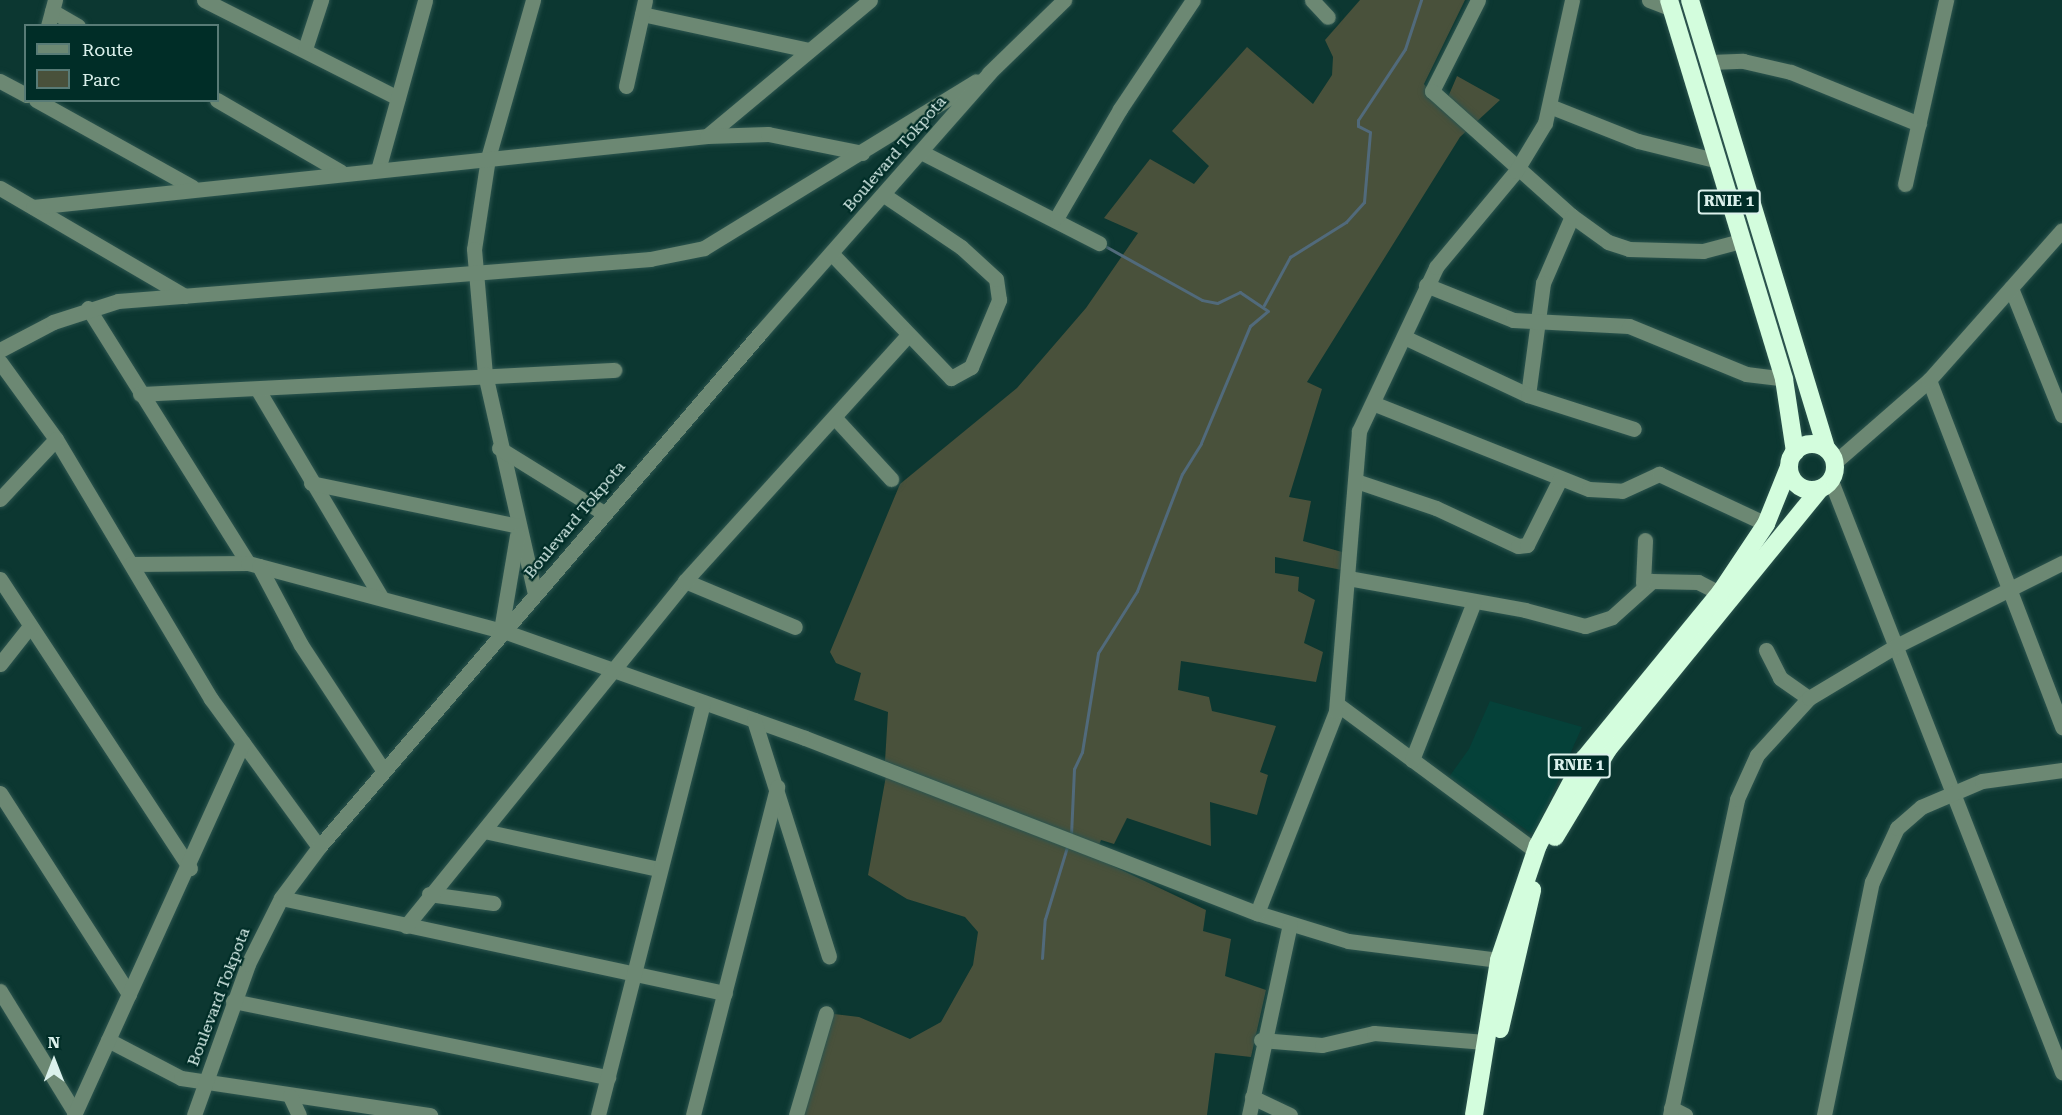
<!DOCTYPE html>
<html>
<head>
<meta charset="utf-8">
<style>
  body { margin:0 }
  #map { position:relative; width:2062px; height:1115px; overflow:hidden; background:#0c3731; font-family:"Roboto Serif",serif }
  div>[style] { position:absolute }
  .built>* { inset:0; background:#054139 }
  .green>* { inset:0; background:#49513b }
  .stream>* { height:3px; margin:-1.5px; padding:0 1.5px; transform-origin:1.5px; border-radius:1.5px; background:#516a7b }
  .roads { filter:drop-shadow(0 0 2px #2d554f) drop-shadow(0 0 2px #2d554f) }
  .minor>* { height:15px; margin:-7.5px; padding:0 7.5px; transform-origin:7.5px; border-radius:7.5px; background:#6c8873 }
  .highway>* { height:18px; margin:-9px; padding:0 9px; transform-origin:9px; border-radius:9px; background:#d3fddd }
  .highway>.ring { margin:-9px; padding:0; box-sizing:content-box; background:none; border:18px solid #d3fddd; border-radius:50% }
  span { translate:-50% -50%; white-space:nowrap; text-align:center; line-height:1.15; -webkit-text-stroke:4.5px #002d27; paint-order:stroke }
  .shield-label span { padding:2px 4px; background:#002d27; border:2px solid; border-radius:4px; -webkit-text-stroke-width:0 }
  .shield-label { font-size:15px; color:#dbf1ec; font-weight:700 }
  .street-label { font-size:16px; color:#dbf1ec }
  .legend { position:absolute; left:24px; top:24px; width:195px; height:78px; box-sizing:border-box; background:#002d27; border:2px solid #587b76; margin:0; padding:8px 10px; list-style:none; font-size:18px; color:#dbf1ec }
  .legend li { display:flex; align-items:center; gap:12px; height:30px }
  .legend b { width:30px; border:2px solid #587b76 }
  .north { position:absolute; left:24px; top:1031px; width:60px; height:60px; -webkit-text-stroke:4px #002d27; paint-order:stroke; rotate:0deg; font-size:16px; font-weight:700; line-height:24px; text-align:center; color:#dbf1ec }
  .north::after { content:''; display:block; margin:auto; width:21px; height:27px; background:#dbf1ec; clip-path:polygon(50% 0,100% 100%,50% 72%,0 100%) }
</style>
</head>
<body>
<div id="map">
  <div class="built">
    <i style="clip-path:polygon(1490px 701px,1582px 727px,1534px 835px,1449px 777px,1469px 749px)"></i>
  </div>
  <div class="green">
    <i style="clip-path:polygon(1360px 0,1465px 0,1424px 84px,1442px 111px,1457px 76px,1500px 100px,1460px 137px,1307px 382px,1322px 389px,1289px 497px,1311px 501px,1303px 541px,1342px 552px,1342px 570px,1275px 557px,1275px 573px,1299px 577px,1298px 591px,1315px 600px,1304px 643px,1323px 652px,1316px 682px,1181px 661px,1178px 690px,1209px 697px,1212px 711px,1276px 726px,1260px 772px,1268px 775px,1257px 815px,1210px 802px,1211px 846px,1127px 818px,1114px 844px,1101px 840px,1094px 857px,1206px 910px,1203px 931px,1231px 939px,1225px 976px,1266px 990px,1251px 1057px,1215px 1053px,1207px 1115px,803px 1115px,834px 1014px,859px 1017px,910px 1039px,941px 1022px,973px 965px,978px 932px,965px 917px,907px 899px,868px 875px,886px 776px,1020px 829px,1026px 816px,885px 761px,888px 712px,854px 700px,861px 673px,836px 663px,830px 652px,900px 484px,1017px 388px,1086px 308px,1138px 233px,1104px 218px,1150px 159px,1194px 184px,1209px 166px,1172px 131px,1247px 47px,1313px 104px,1332px 75px,1333px 57px,1325px 40px)"></i>
  </div>
  <div class="stream">
    <i style="left:1264px;top:305px;width:55px;rotate:-61.6deg"></i>
    <i style="left:1290px;top:257px;width:66px;rotate:-32deg"></i>
    <i style="left:1346px;top:222px;width:27px;rotate:-48deg"></i>
    <i style="left:1364px;top:202px;width:70px;rotate:-85.1deg"></i>
    <i style="left:1370px;top:132px;width:13px;rotate:-153deg"></i>
    <i style="left:1358px;top:126px;width:6px;rotate:-90deg"></i>
    <i style="left:1358px;top:120px;width:85px;rotate:-56.5deg"></i>
    <i style="left:1405px;top:49px;width:52px;rotate:-71.9deg"></i>
    <i style="left:1071px;top:835px;width:66px;rotate:-87.4deg"></i>
    <i style="left:1074px;top:769px;width:19px;rotate:-65deg"></i>
    <i style="left:1082px;top:752px;width:100px;rotate:-80.8deg"></i>
    <i style="left:1098px;top:653px;width:73px;rotate:-57.8deg"></i>
    <i style="left:1137px;top:591px;width:125px;rotate:-69deg"></i>
    <i style="left:1182px;top:474px;width:36px;rotate:-58deg"></i>
    <i style="left:1201px;top:443px;width:127px;rotate:-67.3deg"></i>
    <i style="left:1250px;top:326px;width:23px;rotate:-40deg"></i>
    <i style="left:1268px;top:311px;width:34px;rotate:-146deg"></i>
    <i style="left:1240px;top:292px;width:25px;rotate:154deg"></i>
    <i style="left:1217px;top:303px;width:15px;rotate:-169deg"></i>
    <i style="left:1202px;top:300px;width:113px;rotate:-150.9deg"></i>
    <i style="left:1042px;top:958px;width:39px;rotate:-86deg"></i>
    <i style="left:1045px;top:919px;width:78px;rotate:-73deg"></i>
  </div>
  <div class="roads">
    <div class="minor">
      <i style="left:204px;top:0;width:217px;rotate:26.8deg"></i>
      <i style="left:533px;top:0;width:164px;rotate:105.9deg"></i>
      <i style="left:488px;top:158px;width:92px;rotate:98.7deg"></i>
      <i style="left:474px;top:249px;width:125px;rotate:85deg"></i>
      <i style="left:485px;top:374px;width:226px;rotate:77.2deg"></i>
      <i style="left:1312px;top:0;width:23px;rotate:47deg"></i>
      <i style="left:1478px;top:0;width:102px;rotate:116.8deg"></i>
      <i style="left:1432px;top:91px;width:188px;rotate:41.8deg"></i>
      <i style="left:1572px;top:216px;width:73px;rotate:113.4deg"></i>
      <i style="left:1543px;top:283px;width:113px;rotate:97.6deg"></i>
      <i style="left:1649px;top:0;width:25px;rotate:21deg"></i>
      <i style="left:52px;top:11px;width:30px;rotate:30deg"></i>
      <i style="left:642px;top:14px;width:171px;rotate:12.2deg"></i>
      <i style="left:48px;top:26px;width:27px;rotate:-75deg"></i>
      <i style="left:305px;top:49px;width:52px;rotate:-71.9deg"></i>
      <i style="left:1710px;top:62px;width:33px;rotate:-2deg"></i>
      <i style="left:1743px;top:61px;width:49px;rotate:12.9deg"></i>
      <i style="left:1791px;top:72px;width:138px;rotate:22.1deg"></i>
      <i style="left:0;top:81px;width:30px;rotate:28deg"></i>
      <i style="left:626px;top:86px;width:88px;rotate:-77.5deg"></i>
      <i style="left:36px;top:100px;width:179px;rotate:29.1deg"></i>
      <i style="left:217px;top:100px;width:143px;rotate:30.1deg"></i>
      <i style="left:1552px;top:107px;width:92px;rotate:21.6deg"></i>
      <i style="left:1638px;top:141px;width:82px;rotate:14deg"></i>
      <i style="left:707px;top:136px;width:212px;rotate:-39.8deg"></i>
      <i style="left:921px;top:152px;width:200px;rotate:27.1deg"></i>
      <i style="left:378px;top:170px;width:176px;rotate:-74.5deg"></i>
      <i style="left:1905px;top:184px;width:189px;rotate:-77.4deg"></i>
      <i style="left:0;top:188px;width:214px;rotate:30.3deg"></i>
      <i style="left:33px;top:207px;width:678px;rotate:-6.01deg"></i>
      <i style="left:707px;top:136px;width:61px;rotate:-1.9deg"></i>
      <i style="left:768px;top:134px;width:96px;rotate:11.4deg"></i>
      <i style="left:1572px;top:216px;width:44px;rotate:35.8deg"></i>
      <i style="left:1608px;top:242px;width:22px;rotate:18deg"></i>
      <i style="left:1629px;top:249px;width:74px;rotate:1.5deg"></i>
      <i style="left:1703px;top:251px;width:38px;rotate:-15deg"></i>
      <i style="left:1057px;top:217px;width:125px;rotate:-59.7deg"></i>
      <i style="left:1120px;top:109px;width:131px;rotate:-56.2deg"></i>
      <i style="left:832px;top:254px;width:172px;rotate:46.2deg"></i>
      <i style="left:951px;top:378px;width:23px;rotate:-29deg"></i>
      <i style="left:971px;top:367px;width:73px;rotate:-67.3deg"></i>
      <i style="left:999px;top:300px;width:21px;rotate:-98deg"></i>
      <i style="left:996px;top:279px;width:47px;rotate:-137.6deg"></i>
      <i style="left:961px;top:247px;width:93px;rotate:-146deg"></i>
      <i style="left:1426px;top:285px;width:94px;rotate:21.9deg"></i>
      <i style="left:1513px;top:320px;width:116px;rotate:3deg"></i>
      <i style="left:1629px;top:326px;width:126px;rotate:22.3deg"></i>
      <i style="left:1746px;top:374px;width:38px;rotate:7deg"></i>
      <i style="left:2011px;top:288px;width:137px;rotate:68.1deg"></i>
      <i style="left:88px;top:308px;width:301px;rotate:57.9deg"></i>
      <i style="left:1404px;top:337px;width:137px;rotate:25.1deg"></i>
      <i style="left:1528px;top:395px;width:111px;rotate:17.8deg"></i>
      <i style="left:0;top:350px;width:60px;rotate:-27.8deg"></i>
      <i style="left:53px;top:322px;width:68px;rotate:-17.9deg"></i>
      <i style="left:118px;top:301px;width:534px;rotate:-4.51deg"></i>
      <i style="left:650px;top:259px;width:55px;rotate:-11.5deg"></i>
      <i style="left:704px;top:248px;width:319px;rotate:-31.5deg"></i>
      <i style="left:0;top:362px;width:95px;rotate:54deg"></i>
      <i style="left:56px;top:439px;width:303px;rotate:59.2deg"></i>
      <i style="left:211px;top:699px;width:183px;rotate:53.9deg"></i>
      <i style="left:1929px;top:380px;width:372px;rotate:69deg"></i>
      <i style="left:258px;top:390px;width:241px;rotate:59.3deg"></i>
      <i style="left:140px;top:394px;width:475px;rotate:-2.9deg"></i>
      <i style="left:1375px;top:404px;width:230px;rotate:21.7deg"></i>
      <i style="left:1589px;top:489px;width:33px;rotate:3deg"></i>
      <i style="left:1622px;top:491px;width:41px;rotate:-24.7deg"></i>
      <i style="left:1659px;top:474px;width:118px;rotate:25deg"></i>
      <i style="left:835px;top:418px;width:83px;rotate:47.4deg"></i>
      <i style="left:499px;top:448px;width:123px;rotate:31.8deg"></i>
      <i style="left:1834px;top:463px;width:126px;rotate:-41.1deg"></i>
      <i style="left:1929px;top:380px;width:200px;rotate:-48.4deg"></i>
      <i style="left:1831px;top:481px;width:635px;rotate:68.65deg"></i>
      <i style="left:1359px;top:482px;width:81px;rotate:18.7deg"></i>
      <i style="left:1436px;top:508px;width:90px;rotate:24.9deg"></i>
      <i style="left:1518px;top:546px;width:9px;rotate:-6deg"></i>
      <i style="left:1527px;top:545px;width:74px;rotate:-63.4deg"></i>
      <i style="left:311px;top:483px;width:212px;rotate:11.7deg"></i>
      <i style="left:0;top:499px;width:82px;rotate:-47deg"></i>
      <i style="left:131px;top:564px;width:117px;rotate:-0.5deg"></i>
      <i style="left:248px;top:563px;width:267px;rotate:15deg"></i>
      <i style="left:506px;top:632px;width:317px;rotate:19.5deg"></i>
      <i style="left:805px;top:738px;width:485px;rotate:21.2deg"></i>
      <i style="left:1257px;top:913px;width:95px;rotate:17.1deg"></i>
      <i style="left:1348px;top:941px;width:152px;rotate:7.2deg"></i>
      <i style="left:259px;top:566px;width:89px;rotate:62deg"></i>
      <i style="left:301px;top:645px;width:149px;rotate:56.7deg"></i>
      <i style="left:1348px;top:578px;width:180px;rotate:10.2deg"></i>
      <i style="left:1525px;top:610px;width:62px;rotate:14.9deg"></i>
      <i style="left:1585px;top:626px;width:28px;rotate:-18deg"></i>
      <i style="left:1612px;top:617px;width:54px;rotate:-42deg"></i>
      <i style="left:1652px;top:581px;width:46px;rotate:1.2deg"></i>
      <i style="left:1698px;top:582px;width:25px;rotate:27deg"></i>
      <i style="left:0;top:579px;width:346px;rotate:56.7deg"></i>
      <i style="left:685px;top:581px;width:119px;rotate:22.7deg"></i>
      <i style="left:1643px;top:583px;width:43px;rotate:-87.3deg"></i>
      <i style="left:501px;top:630px;width:96px;rotate:-80.4deg"></i>
      <i style="left:1766px;top:650px;width:31px;rotate:63deg"></i>
      <i style="left:1780px;top:678px;width:35px;rotate:35deg"></i>
      <i style="left:0;top:664px;width:48px;rotate:-51.7deg"></i>
      <i style="left:1337px;top:704px;width:247px;rotate:36.5deg"></i>
      <i style="left:754px;top:720px;width:248px;rotate:72.4deg"></i>
      <i style="left:1412px;top:760px;width:168px;rotate:-68.6deg"></i>
      <i style="left:0;top:793px;width:239px;rotate:57.3deg"></i>
      <i style="left:484px;top:831px;width:179px;rotate:12.3deg"></i>
      <i style="left:429px;top:894px;width:65px;rotate:8deg"></i>
      <i style="left:281px;top:898px;width:454px;rotate:12.1deg"></i>
      <i style="left:1257px;top:913px;width:217px;rotate:-68.6deg"></i>
      <i style="left:1336px;top:711px;width:281px;rotate:-85.3deg"></i>
      <i style="left:1359px;top:431px;width:181px;rotate:-64.8deg"></i>
      <i style="left:1436px;top:267px;width:125px;rotate:-50.2deg"></i>
      <i style="left:1516px;top:171px;width:56px;rotate:-58.9deg"></i>
      <i style="left:1545px;top:123px;width:126px;rotate:-77.6deg"></i>
      <i style="left:406px;top:926px;width:444px;rotate:-51deg"></i>
      <i style="left:685px;top:581px;width:332px;rotate:-47.8deg"></i>
      <i style="left:0;top:991px;width:143px;rotate:58.4deg"></i>
      <i style="left:233px;top:1001px;width:383px;rotate:11.5deg"></i>
      <i style="left:108px;top:1040px;width:82px;rotate:27.5deg"></i>
      <i style="left:181px;top:1078px;width:252px;rotate:8.5deg"></i>
      <i style="left:1261px;top:1040px;width:61px;rotate:4.7deg"></i>
      <i style="left:1322px;top:1045px;width:53px;rotate:-13deg"></i>
      <i style="left:1374px;top:1033px;width:111px;rotate:4.6deg"></i>
      <i style="left:290px;top:1096px;width:21px;rotate:65deg"></i>
      <i style="left:1252px;top:1097px;width:42px;rotate:25.3deg"></i>
      <i style="left:1671px;top:1108px;width:16px;rotate:27deg"></i>
      <i style="left:74px;top:1115px;width:409px;rotate:-65.6deg"></i>
      <i style="left:194px;top:1115px;width:160px;rotate:-70.3deg"></i>
      <i style="left:248px;top:964px;width:74px;rotate:-63.4deg"></i>
      <i style="left:281px;top:898px;width:64px;rotate:-53.3deg"></i>
      <i style="left:319px;top:847px;width:679px;rotate:-49.36deg"></i>
      <i style="left:761px;top:332px;width:345px;rotate:-48.6deg"></i>
      <i style="left:989px;top:73px;width:105px;rotate:-44.2deg"></i>
      <i style="left:598px;top:1115px;width:426px;rotate:-75.7deg"></i>
      <i style="left:693px;top:1115px;width:339px;rotate:-75.6deg"></i>
      <i style="left:796px;top:1115px;width:106px;rotate:-73.6deg"></i>
      <i style="left:1249px;top:1115px;width:195px;rotate:-77.9deg"></i>
      <i style="left:1670px;top:1115px;width:323px;rotate:-78deg"></i>
      <i style="left:1737px;top:799px;width:48px;rotate:-65.6deg"></i>
      <i style="left:1757px;top:755px;width:77px;rotate:-47.6deg"></i>
      <i style="left:1809px;top:698px;width:101px;rotate:-30.9deg"></i>
      <i style="left:1896px;top:646px;width:186px;rotate:-26.6deg"></i>
      <i style="left:1824px;top:1115px;width:238px;rotate:-78.4deg"></i>
      <i style="left:1872px;top:882px;width:60px;rotate:-65.2deg"></i>
      <i style="left:1897px;top:828px;width:32px;rotate:-41deg"></i>
      <i style="left:1921px;top:807px;width:66px;rotate:-23.1deg"></i>
      <i style="left:1982px;top:781px;width:81px;rotate:-7.8deg"></i>
    </div>
    <div class="highway">
      <i style="left:1669px;top:0;width:396px;rotate:73.1deg"></i>
      <i style="left:1784px;top:379px;width:74px;rotate:81.4deg"></i>
      <i style="left:1690px;top:0;width:469px;rotate:73.1deg"></i>
      <i class="ring" style="left:1789px;top:444px;width:28px;height:28px"></i>
      <i style="left:1555px;top:837px;width:103px;rotate:-58.9deg"></i>
      <i style="left:1608px;top:749px;width:335px;rotate:-50.8deg"></i>
      <i style="left:1500px;top:1029px;width:143px;rotate:-77deg"></i>
      <i style="left:1474px;top:1115px;width:157px;rotate:-80.8deg"></i>
      <i style="left:1499px;top:960px;width:121px;rotate:-71.3deg"></i>
      <i style="left:1538px;top:845px;width:98px;rotate:-61.9deg"></i>
      <i style="left:1584px;top:759px;width:215px;rotate:-50.7deg"></i>
      <i style="left:1720px;top:593px;width:83px;rotate:-56.3deg"></i>
      <i style="left:1766px;top:524px;width:61px;rotate:-68deg"></i>
    </div>
  </div>
  <div class="shield-label">
    <span style="left:1729px;top:202px">RNIE 1</span>
    <span style="left:1579px;top:766px">RNIE 1</span>
  </div>
  <div class="street-label">
    <span style="left:895px;top:154px;rotate:-49deg">Boulevard Tokpota</span>
    <span style="left:575px;top:520px;rotate:-50deg">Boulevard Tokpota</span>
    <span style="left:219px;top:997px;rotate:-69deg">Boulevard Tokpota</span>
  </div>
  <ul class="legend">
  <li><b style="height:8px;background:#6c8873"></b>Route</li>
  <li><b style="height:16px;background:#49513b"></b>Parc</li>
  </ul>
  <div class="north">N</div>
</div>
</body>
</html>
